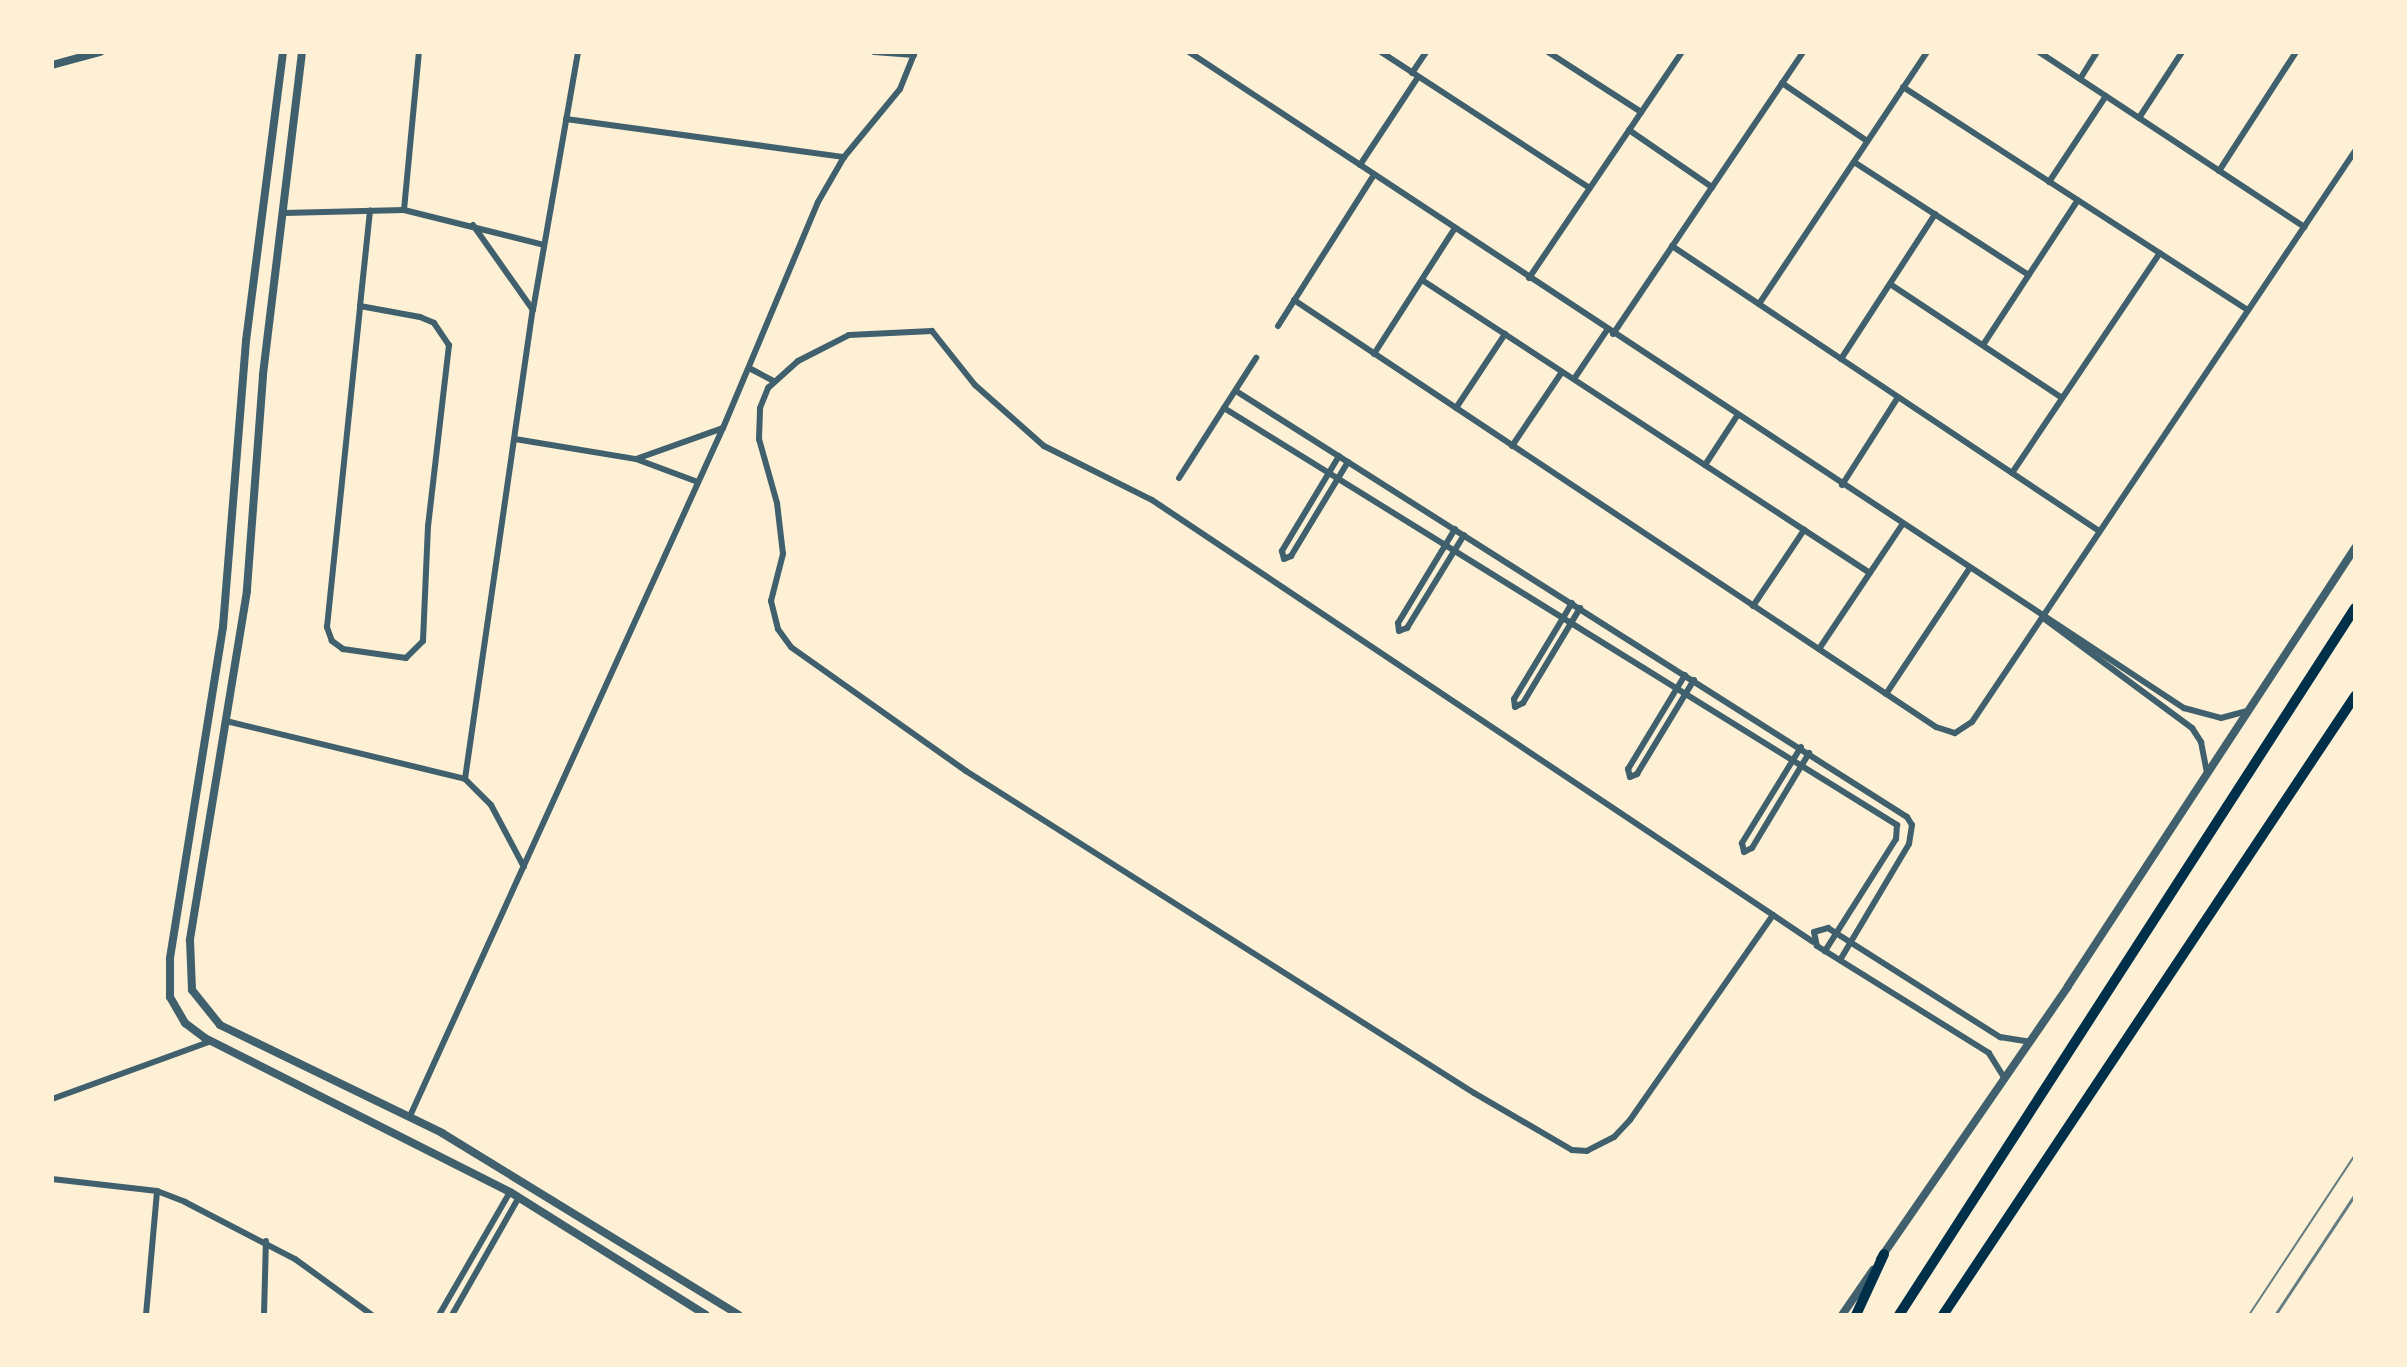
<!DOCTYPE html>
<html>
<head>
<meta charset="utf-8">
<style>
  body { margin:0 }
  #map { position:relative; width:2407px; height:1367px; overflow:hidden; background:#fdf0d5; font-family:"Alegreya Sans",sans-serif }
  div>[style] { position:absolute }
  .minor>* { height:6px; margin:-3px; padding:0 3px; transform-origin:3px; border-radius:3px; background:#3f606c }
  .tertiary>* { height:8px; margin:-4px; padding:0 4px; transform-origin:4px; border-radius:4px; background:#3f606c }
  .trunk>* { height:10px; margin:-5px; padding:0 5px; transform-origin:5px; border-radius:5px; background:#003049 }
  .tram>* { height:2px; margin:-1px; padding:0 1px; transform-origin:1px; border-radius:1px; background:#657d81 }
  .rail>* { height:3px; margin:-1.5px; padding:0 1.5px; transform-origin:1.5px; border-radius:1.5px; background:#657d81 }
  span { translate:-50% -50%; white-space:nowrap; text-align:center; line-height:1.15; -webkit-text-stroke:7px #fdf0d5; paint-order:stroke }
  .frame { position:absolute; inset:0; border:54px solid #fdf0d5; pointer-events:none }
</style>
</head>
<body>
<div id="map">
  <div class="minor">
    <i style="left:874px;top:52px;width:40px;rotate:4.3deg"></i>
    <i style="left:1189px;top:52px;width:1192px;rotate:33.4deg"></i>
    <i style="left:2184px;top:708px;width:38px;rotate:15deg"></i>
    <i style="left:2221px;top:718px;width:27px;rotate:-15deg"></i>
    <i style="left:1381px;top:52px;width:249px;rotate:33.1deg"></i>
    <i style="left:1548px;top:52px;width:111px;rotate:32.8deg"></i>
    <i style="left:2039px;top:52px;width:318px;rotate:33.4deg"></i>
    <i style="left:1412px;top:73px;width:25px;rotate:-56deg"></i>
    <i style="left:2080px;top:79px;width:32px;rotate:-58deg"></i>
    <i style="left:1782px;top:83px;width:103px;rotate:34.3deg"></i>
    <i style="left:1903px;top:87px;width:411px;rotate:32.9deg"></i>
    <i style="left:2139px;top:118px;width:79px;rotate:-56.9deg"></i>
    <i style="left:566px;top:119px;width:281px;rotate:7.8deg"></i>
    <i style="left:1629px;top:130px;width:101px;rotate:34.5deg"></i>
    <i style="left:1854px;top:162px;width:208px;rotate:32.9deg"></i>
    <i style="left:1360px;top:165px;width:105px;rotate:-56.6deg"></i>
    <i style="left:2219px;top:171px;width:142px;rotate:-57.1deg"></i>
    <i style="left:2049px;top:182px;width:103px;rotate:-56.5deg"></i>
    <i style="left:404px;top:210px;width:159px;rotate:-84.6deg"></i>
    <i style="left:284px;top:213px;width:120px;rotate:-1.4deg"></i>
    <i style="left:404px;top:210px;width:144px;rotate:14deg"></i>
    <i style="left:473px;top:225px;width:104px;rotate:54.8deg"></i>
    <i style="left:1672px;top:246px;width:513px;rotate:33.72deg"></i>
    <i style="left:1529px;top:278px;width:273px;rotate:-55.9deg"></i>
    <i style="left:1422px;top:280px;width:535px;rotate:33.19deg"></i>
    <i style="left:1890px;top:284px;width:206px;rotate:33.5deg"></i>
    <i style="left:1294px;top:300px;width:771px;rotate:33.63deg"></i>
    <i style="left:1936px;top:727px;width:20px;rotate:18deg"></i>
    <i style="left:1955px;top:733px;width:20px;rotate:-33deg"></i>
    <i style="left:1972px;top:722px;width:688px;rotate:-56.15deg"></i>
    <i style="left:1759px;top:304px;width:303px;rotate:-56.3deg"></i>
    <i style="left:360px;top:306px;width:61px;rotate:10.4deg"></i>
    <i style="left:420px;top:317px;width:15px;rotate:23deg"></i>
    <i style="left:434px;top:323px;width:27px;rotate:56deg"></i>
    <i style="left:449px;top:345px;width:182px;rotate:96.6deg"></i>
    <i style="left:428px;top:526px;width:115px;rotate:92.5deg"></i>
    <i style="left:423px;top:641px;width:24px;rotate:135deg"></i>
    <i style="left:406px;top:658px;width:64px;rotate:-171.9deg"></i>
    <i style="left:343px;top:649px;width:14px;rotate:-144deg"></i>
    <i style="left:332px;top:641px;width:15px;rotate:-110deg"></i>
    <i style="left:327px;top:627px;width:323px;rotate:-84.1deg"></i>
    <i style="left:360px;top:306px;width:96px;rotate:-84deg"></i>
    <i style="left:1278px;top:326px;width:179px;rotate:-57.6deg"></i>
    <i style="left:1613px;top:334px;width:340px;rotate:-56deg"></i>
    <i style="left:1983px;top:345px;width:173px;rotate:-56.8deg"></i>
    <i style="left:1374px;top:354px;width:150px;rotate:-57.3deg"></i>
    <i style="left:1841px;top:359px;width:173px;rotate:-57deg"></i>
    <i style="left:749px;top:368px;width:27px;rotate:28deg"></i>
    <i style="left:1574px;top:379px;width:59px;rotate:-56deg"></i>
    <i style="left:1236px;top:391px;width:795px;rotate:32.41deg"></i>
    <i style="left:1907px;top:817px;width:9px;rotate:58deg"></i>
    <i style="left:1912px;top:825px;width:19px;rotate:99deg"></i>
    <i style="left:1909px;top:844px;width:135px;rotate:120.7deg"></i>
    <i style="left:1224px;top:408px;width:792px;rotate:31.78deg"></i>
    <i style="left:1897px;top:825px;width:14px;rotate:94deg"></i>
    <i style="left:1896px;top:839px;width:133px;rotate:122.4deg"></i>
    <i style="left:1456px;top:408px;width:89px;rotate:-56.5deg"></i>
    <i style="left:515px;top:439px;width:123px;rotate:9.4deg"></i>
    <i style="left:636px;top:459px;width:66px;rotate:20.4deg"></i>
    <i style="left:1512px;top:446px;width:89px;rotate:-56deg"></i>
    <i style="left:1339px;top:456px;width:111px;rotate:121deg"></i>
    <i style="left:1282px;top:551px;width:8px;rotate:76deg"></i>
    <i style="left:1284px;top:559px;width:8px;rotate:-23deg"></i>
    <i style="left:1291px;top:556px;width:110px;rotate:-58.8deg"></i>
    <i style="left:636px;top:459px;width:92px;rotate:-19.6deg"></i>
    <i style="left:1705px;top:465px;width:59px;rotate:-56.9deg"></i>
    <i style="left:2012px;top:473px;width:265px;rotate:-56.1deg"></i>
    <i style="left:1179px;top:478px;width:143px;rotate:-57.3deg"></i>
    <i style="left:1842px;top:485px;width:104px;rotate:-57.5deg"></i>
    <i style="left:1455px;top:529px;width:110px;rotate:121.2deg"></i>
    <i style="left:1398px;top:623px;width:8px;rotate:83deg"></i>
    <i style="left:1399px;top:631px;width:9px;rotate:-21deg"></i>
    <i style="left:1407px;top:628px;width:109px;rotate:-58.5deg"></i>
    <i style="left:1572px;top:603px;width:112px;rotate:121.1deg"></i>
    <i style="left:1514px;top:699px;width:8px;rotate:83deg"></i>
    <i style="left:1515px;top:707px;width:9px;rotate:-27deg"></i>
    <i style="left:1523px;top:703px;width:111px;rotate:-59deg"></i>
    <i style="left:1753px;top:606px;width:92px;rotate:-56.1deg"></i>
    <i style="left:2042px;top:617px;width:187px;rotate:36.5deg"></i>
    <i style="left:2192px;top:728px;width:17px;rotate:57deg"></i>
    <i style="left:2201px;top:742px;width:33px;rotate:79deg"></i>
    <i style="left:1819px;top:649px;width:149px;rotate:-56.2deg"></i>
    <i style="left:1685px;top:675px;width:110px;rotate:121.2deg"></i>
    <i style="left:1628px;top:769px;width:8px;rotate:76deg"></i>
    <i style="left:1630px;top:777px;width:8px;rotate:-23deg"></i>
    <i style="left:1637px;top:774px;width:110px;rotate:-58.8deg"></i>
    <i style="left:1886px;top:694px;width:150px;rotate:-56.4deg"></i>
    <i style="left:226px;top:721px;width:246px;rotate:13.6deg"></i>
    <i style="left:465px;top:779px;width:37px;rotate:45deg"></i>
    <i style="left:491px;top:805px;width:70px;rotate:62deg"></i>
    <i style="left:1801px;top:747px;width:113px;rotate:121.6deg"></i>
    <i style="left:1742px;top:843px;width:9px;rotate:77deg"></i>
    <i style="left:1744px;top:852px;width:9px;rotate:-27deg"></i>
    <i style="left:1752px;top:848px;width:111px;rotate:-59deg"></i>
    <i style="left:465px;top:779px;width:474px;rotate:-81.8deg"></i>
    <i style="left:533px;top:310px;width:262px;rotate:-80.1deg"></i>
    <i style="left:1773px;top:915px;width:250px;rotate:124.9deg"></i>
    <i style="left:1630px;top:1120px;width:23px;rotate:133deg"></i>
    <i style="left:1614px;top:1137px;width:30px;rotate:153deg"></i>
    <i style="left:1587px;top:1151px;width:15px;rotate:-176deg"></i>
    <i style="left:1572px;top:1150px;width:113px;rotate:-149.8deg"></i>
    <i style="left:1474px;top:1093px;width:601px;rotate:-147.63deg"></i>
    <i style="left:966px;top:771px;width:214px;rotate:-144.7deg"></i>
    <i style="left:791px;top:647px;width:22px;rotate:-126deg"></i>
    <i style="left:778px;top:629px;width:29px;rotate:-104deg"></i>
    <i style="left:771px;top:601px;width:49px;rotate:-75.7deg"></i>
    <i style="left:783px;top:554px;width:51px;rotate:-96.7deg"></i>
    <i style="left:777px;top:503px;width:66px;rotate:-105.7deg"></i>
    <i style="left:759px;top:439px;width:31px;rotate:-88deg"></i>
    <i style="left:760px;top:408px;width:22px;rotate:-68deg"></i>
    <i style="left:768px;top:388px;width:40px;rotate:-42deg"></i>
    <i style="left:798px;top:361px;width:57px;rotate:-27deg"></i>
    <i style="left:849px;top:335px;width:83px;rotate:-2.8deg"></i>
    <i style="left:932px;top:331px;width:69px;rotate:51.5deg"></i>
    <i style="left:975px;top:385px;width:92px;rotate:41.5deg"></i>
    <i style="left:1044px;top:446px;width:121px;rotate:26.6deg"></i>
    <i style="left:1152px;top:500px;width:747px;rotate:33.75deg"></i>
    <i style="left:1773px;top:915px;width:48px;rotate:34deg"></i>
    <i style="left:2005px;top:1079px;width:31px;rotate:-122deg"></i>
    <i style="left:1989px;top:1053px;width:203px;rotate:-148.1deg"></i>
    <i style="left:1817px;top:946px;width:14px;rotate:-102deg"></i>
    <i style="left:1814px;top:932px;width:15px;rotate:-16deg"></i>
    <i style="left:1828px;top:928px;width:204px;rotate:32.4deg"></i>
    <i style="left:2000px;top:1037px;width:30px;rotate:9deg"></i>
    <i style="left:52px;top:1099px;width:169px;rotate:-20deg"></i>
    <i style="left:410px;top:1116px;width:756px;rotate:-65.54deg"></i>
    <i style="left:723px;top:428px;width:245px;rotate:-67.2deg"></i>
    <i style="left:818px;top:202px;width:52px;rotate:-60deg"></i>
    <i style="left:844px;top:157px;width:88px;rotate:-50.5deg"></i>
    <i style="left:900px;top:89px;width:40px;rotate:-68deg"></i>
    <i style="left:52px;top:1179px;width:106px;rotate:6.5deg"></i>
    <i style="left:157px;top:1191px;width:30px;rotate:21deg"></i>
    <i style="left:185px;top:1202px;width:124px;rotate:27.4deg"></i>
    <i style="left:295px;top:1259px;width:95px;rotate:36deg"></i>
    <i style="left:146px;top:1315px;width:124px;rotate:-84.9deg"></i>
    <i style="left:264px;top:1315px;width:74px;rotate:-88.5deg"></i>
    <i style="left:439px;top:1315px;width:142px;rotate:-60deg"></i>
    <i style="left:452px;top:1315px;width:136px;rotate:-60.4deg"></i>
  </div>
  <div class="tertiary">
    <i style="left:283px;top:52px;width:291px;rotate:97.3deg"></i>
    <i style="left:246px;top:341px;width:287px;rotate:94.6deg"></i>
    <i style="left:223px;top:627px;width:336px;rotate:99.1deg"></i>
    <i style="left:170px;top:959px;width:38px;rotate:90deg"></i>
    <i style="left:170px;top:997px;width:30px;rotate:60deg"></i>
    <i style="left:185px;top:1023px;width:25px;rotate:37deg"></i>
    <i style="left:205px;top:1038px;width:342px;rotate:26.8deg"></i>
    <i style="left:510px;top:1192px;width:231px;rotate:32.1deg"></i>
    <i style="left:302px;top:52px;width:326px;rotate:96.9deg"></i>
    <i style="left:263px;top:376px;width:216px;rotate:94.3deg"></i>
    <i style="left:247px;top:591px;width:354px;rotate:99.3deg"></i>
    <i style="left:190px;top:940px;width:50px;rotate:87.7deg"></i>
    <i style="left:192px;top:990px;width:45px;rotate:51.3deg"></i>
    <i style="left:220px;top:1025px;width:247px;rotate:25.9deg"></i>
    <i style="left:442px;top:1133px;width:348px;rotate:31.5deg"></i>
    <i style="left:52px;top:65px;width:50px;rotate:-15.2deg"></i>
    <i style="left:1880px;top:1259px;width:331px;rotate:-55.4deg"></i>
    <i style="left:2068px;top:986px;width:524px;rotate:-56.77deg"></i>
    <i style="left:1842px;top:1315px;width:55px;rotate:-55.4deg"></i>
  </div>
  <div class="trunk">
    <i style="left:1856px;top:1315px;width:67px;rotate:-65.3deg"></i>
    <i style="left:1899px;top:1315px;width:841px;rotate:-57.18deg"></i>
    <i style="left:1943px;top:1315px;width:744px;rotate:-56.35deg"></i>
  </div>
  <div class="tram">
    <i style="left:2249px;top:1315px;width:192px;rotate:-56.5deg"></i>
  </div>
  <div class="rail">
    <i style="left:2275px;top:1315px;width:145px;rotate:-56.5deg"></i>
  </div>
  <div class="frame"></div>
</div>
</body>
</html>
